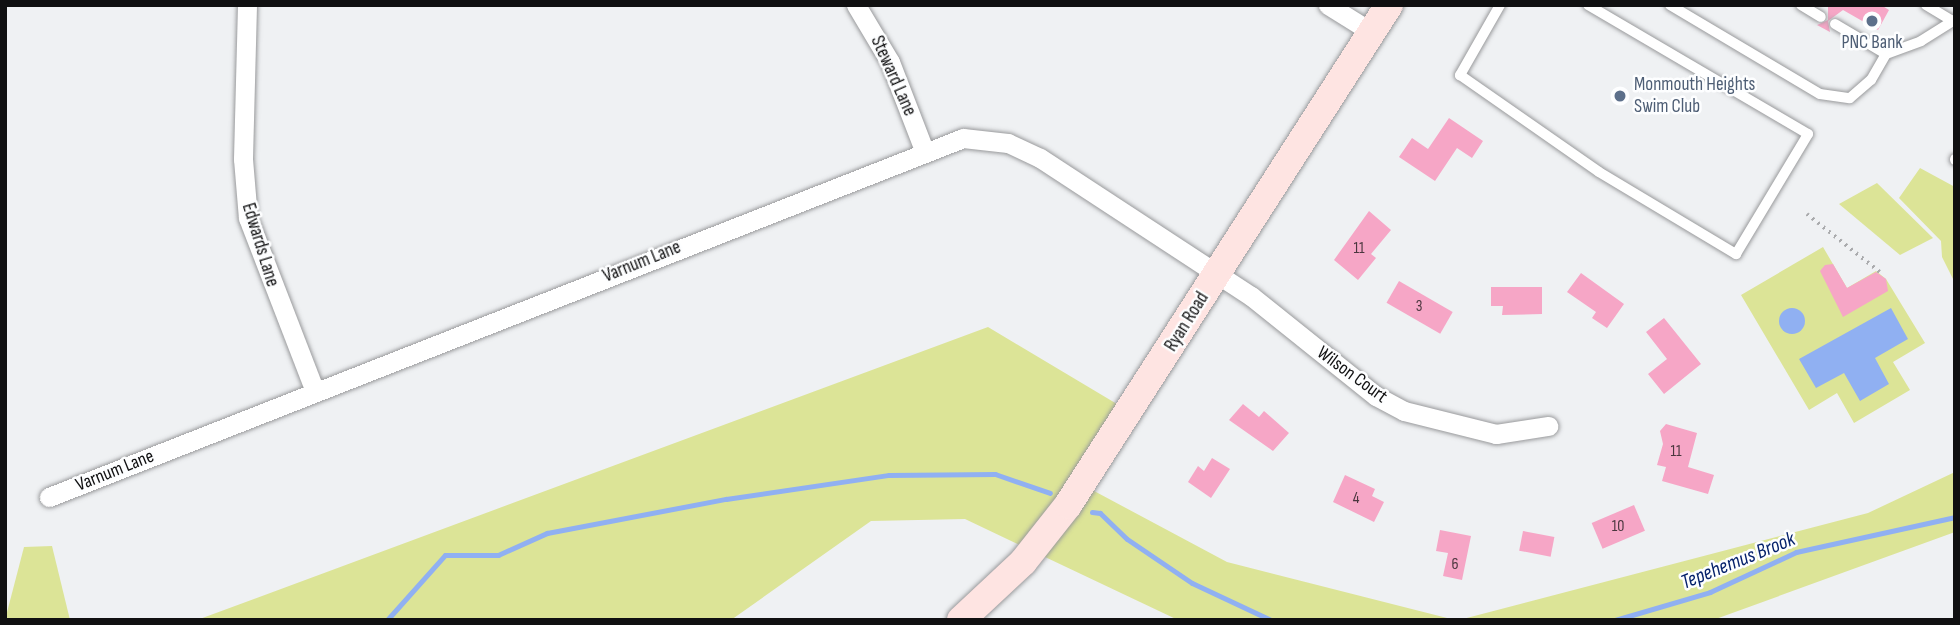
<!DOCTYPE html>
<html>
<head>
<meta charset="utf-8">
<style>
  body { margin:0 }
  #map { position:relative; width:1960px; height:625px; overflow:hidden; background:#eff1f3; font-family:"Sofia Sans Condensed",sans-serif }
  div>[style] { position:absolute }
  .green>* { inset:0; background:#dce497 }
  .water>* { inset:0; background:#90b0f2 }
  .round { border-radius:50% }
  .stream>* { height:5px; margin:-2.5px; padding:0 2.5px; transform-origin:2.5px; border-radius:2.5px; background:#90b0f2 }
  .building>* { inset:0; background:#f6a6c6; transform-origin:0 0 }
  .path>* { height:3.5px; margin-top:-1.75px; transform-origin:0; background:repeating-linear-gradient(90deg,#aaabad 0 2px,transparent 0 7px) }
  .roads { filter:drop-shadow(0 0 2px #999a9c) drop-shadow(0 0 2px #999a9c) }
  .lane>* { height:10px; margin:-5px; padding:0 5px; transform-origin:5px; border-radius:5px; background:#fff }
  .street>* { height:19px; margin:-9.5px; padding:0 9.5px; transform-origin:9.5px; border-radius:9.5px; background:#fff }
  .secondary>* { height:28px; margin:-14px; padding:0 14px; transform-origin:14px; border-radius:14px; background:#fee4e2 }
  .dots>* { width:19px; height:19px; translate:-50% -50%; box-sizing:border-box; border:4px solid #fdfeff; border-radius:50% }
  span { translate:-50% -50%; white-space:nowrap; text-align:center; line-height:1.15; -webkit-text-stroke:5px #fdfeff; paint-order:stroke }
  .number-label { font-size:16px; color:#4a363e }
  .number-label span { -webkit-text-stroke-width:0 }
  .service-label { font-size:19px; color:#4e5e75 }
  .left { translate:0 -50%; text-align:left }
  .street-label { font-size:19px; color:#101011 }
  .water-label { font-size:21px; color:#06226b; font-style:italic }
  .frame { position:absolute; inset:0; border:7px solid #101011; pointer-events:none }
</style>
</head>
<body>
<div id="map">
  <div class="green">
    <i style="clip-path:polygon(1920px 168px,1955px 187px,1955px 283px,1942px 257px,1941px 241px,1899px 198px)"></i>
    <i style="clip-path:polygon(1877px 183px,1933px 238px,1900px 255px,1839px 204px)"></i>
    <i style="clip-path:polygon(1823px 247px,1847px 288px,1876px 271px,1886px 279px,1925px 343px,1893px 362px,1910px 390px,1854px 423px,1837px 393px,1809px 410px,1741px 295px)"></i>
    <i style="clip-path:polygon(988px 327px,1127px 410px,1081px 484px,1227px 562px,1455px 620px,1178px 620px,965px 519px,871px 521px,731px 620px,197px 620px)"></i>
    <i style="clip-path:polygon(1955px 472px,1955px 532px,1713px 620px,1459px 620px,1868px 513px)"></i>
    <i style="clip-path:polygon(52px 546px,70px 620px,5px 620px,24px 547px)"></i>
  </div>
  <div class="water">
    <i class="round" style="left:1779px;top:308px;width:26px;height:26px"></i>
    <i style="clip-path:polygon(1891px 308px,1908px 339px,1875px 358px,1889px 384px,1860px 401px,1844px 373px,1816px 388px,1799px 359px)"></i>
  </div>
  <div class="stream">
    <i style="left:1092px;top:512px;width:8px;rotate:7deg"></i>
    <i style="left:1100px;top:513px;width:37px;rotate:44deg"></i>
    <i style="left:1127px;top:539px;width:78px;rotate:34.1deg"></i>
    <i style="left:1192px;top:583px;width:87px;rotate:25.1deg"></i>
    <i style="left:387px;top:620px;width:87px;rotate:-48.3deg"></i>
    <i style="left:445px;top:555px;width:53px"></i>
    <i style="left:498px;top:555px;width:54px;rotate:-24.2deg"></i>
    <i style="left:547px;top:533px;width:182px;rotate:-10.8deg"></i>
    <i style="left:726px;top:499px;width:165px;rotate:-8.4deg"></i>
    <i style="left:889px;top:475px;width:106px;rotate:-0.5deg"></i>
    <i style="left:995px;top:474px;width:58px;rotate:19.1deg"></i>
    <i style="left:1615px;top:620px;width:99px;rotate:-16.4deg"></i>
    <i style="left:1710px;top:592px;width:95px;rotate:-24.9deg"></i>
    <i style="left:1796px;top:552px;width:163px;rotate:-12.4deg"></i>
  </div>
  <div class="building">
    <i style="clip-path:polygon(1828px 5px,1881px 5px,1889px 10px,1878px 30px,1843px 10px,1828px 21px,1830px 32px,1817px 25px,1828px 20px)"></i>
    <i style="clip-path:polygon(1449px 118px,1483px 141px,1472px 158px,1457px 148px,1435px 181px,1399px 157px,1412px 138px,1428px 149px)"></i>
    <i style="clip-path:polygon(1369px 211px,1391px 230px,1371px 254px,1376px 258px,1358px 280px,1334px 260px)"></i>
    <i style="clip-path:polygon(1833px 264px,1847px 288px,1876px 272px,1886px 279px,1888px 291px,1843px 317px,1820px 271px,1825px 265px)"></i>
    <i style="clip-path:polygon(1581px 273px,1624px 304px,1607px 328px,1592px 318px,1596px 312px,1567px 292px)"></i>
    <i style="left:1399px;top:281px;width:62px;height:25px;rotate:30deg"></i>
    <i style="clip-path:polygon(1491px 287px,1542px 287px,1542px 314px,1502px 315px,1503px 306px,1491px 306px)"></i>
    <i style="clip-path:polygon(1664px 318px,1701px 364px,1664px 394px,1648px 374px,1667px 359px,1646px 332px)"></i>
    <i style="clip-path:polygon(1243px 404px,1259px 417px,1264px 411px,1289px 433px,1273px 451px,1229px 420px)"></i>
    <i style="clip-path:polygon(1666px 424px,1697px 433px,1688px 467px,1714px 475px,1708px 494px,1662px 481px,1666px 467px,1657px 465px,1663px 444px,1660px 431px)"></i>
    <i style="clip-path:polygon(1212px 458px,1230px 469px,1211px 498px,1188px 482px,1198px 466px,1204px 471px)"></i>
    <i style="clip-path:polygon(1345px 475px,1375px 489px,1372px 496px,1384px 502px,1374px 522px,1333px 502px)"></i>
    <i style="left:1634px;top:505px;width:28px;height:46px;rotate:67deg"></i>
    <i style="clip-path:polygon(1440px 530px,1471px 536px,1462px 580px,1443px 576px,1448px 553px,1436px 551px)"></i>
    <i style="left:1523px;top:531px;width:32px;height:20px;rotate:11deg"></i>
  </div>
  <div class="path">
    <i style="left:1807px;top:214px;width:93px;rotate:38.5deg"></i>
  </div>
  <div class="roads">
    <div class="lane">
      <i style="left:1500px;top:5px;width:81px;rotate:119.7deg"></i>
      <i style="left:1460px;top:75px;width:169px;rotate:34.9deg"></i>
      <i style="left:1599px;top:172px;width:160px;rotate:30.9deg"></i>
      <i style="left:1736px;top:254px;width:140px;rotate:-59deg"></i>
      <i style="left:1808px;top:134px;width:255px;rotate:-149.6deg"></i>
      <i style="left:1670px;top:5px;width:174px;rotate:30.7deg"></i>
      <i style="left:1820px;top:94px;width:30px;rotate:8deg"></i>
      <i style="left:1850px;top:98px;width:28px;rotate:-41deg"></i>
      <i style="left:1871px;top:80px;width:30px;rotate:-60deg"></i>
      <i style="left:1801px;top:5px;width:23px;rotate:31deg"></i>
      <i style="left:1926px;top:5px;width:31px;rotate:31deg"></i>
      <i style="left:1835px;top:24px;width:59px;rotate:30.5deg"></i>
      <i style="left:1886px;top:54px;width:37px;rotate:-20deg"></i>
      <i style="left:1921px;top:41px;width:40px;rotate:-32deg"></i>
      <i style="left:1955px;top:159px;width:1px;rotate:90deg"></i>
    </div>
    <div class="street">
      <i style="left:247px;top:5px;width:154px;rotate:91.5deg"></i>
      <i style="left:243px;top:159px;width:59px;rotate:85.2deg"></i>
      <i style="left:248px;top:218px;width:186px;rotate:68.9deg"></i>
      <i style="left:856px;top:5px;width:66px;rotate:59.2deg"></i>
      <i style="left:890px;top:62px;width:94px;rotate:68.9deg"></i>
      <i style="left:1328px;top:5px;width:53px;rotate:31.9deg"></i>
      <i style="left:49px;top:497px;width:982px;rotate:-21.44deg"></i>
      <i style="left:963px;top:138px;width:45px;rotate:6.3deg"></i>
      <i style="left:1008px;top:143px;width:35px;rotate:25deg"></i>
      <i style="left:1040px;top:158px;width:252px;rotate:33.2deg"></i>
      <i style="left:1251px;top:296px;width:160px;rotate:38.7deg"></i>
      <i style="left:1376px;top:396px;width:32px;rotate:28deg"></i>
      <i style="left:1404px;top:411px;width:95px;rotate:14deg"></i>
      <i style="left:1496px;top:434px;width:53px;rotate:-8.7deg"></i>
    </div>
    <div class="secondary">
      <i style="left:961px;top:620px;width:85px;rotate:-43.1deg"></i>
      <i style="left:1023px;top:562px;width:73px;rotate:-51.7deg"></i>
      <i style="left:1068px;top:505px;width:594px;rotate:-57.3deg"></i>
    </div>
  </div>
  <div class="dots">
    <i style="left:1872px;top:21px;background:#5c6f8a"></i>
    <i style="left:1620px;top:96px;background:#5c6f8a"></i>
  </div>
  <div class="number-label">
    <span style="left:1359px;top:249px">11</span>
    <span style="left:1419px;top:307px">3</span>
    <span style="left:1676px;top:452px">11</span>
    <span style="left:1356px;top:499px">4</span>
    <span style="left:1618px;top:527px">10</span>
    <span style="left:1455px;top:565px">6</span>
  </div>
  <div class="service-label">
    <span style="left:1872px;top:43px">PNC Bank</span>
    <span class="left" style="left:1634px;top:96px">Monmouth Heights<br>Swim Club</span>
  </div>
  <div class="street-label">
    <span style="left:893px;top:76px;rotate:66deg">Steward Lane</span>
    <span style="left:260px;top:245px;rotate:73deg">Edwards Lane</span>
    <span style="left:642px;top:262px;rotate:-22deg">Varnum Lane</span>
    <span style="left:1187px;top:322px;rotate:-58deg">Ryan Road</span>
    <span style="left:1352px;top:375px;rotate:36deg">Wilson Court</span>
    <span style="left:115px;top:471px;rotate:-22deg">Varnum Lane</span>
  </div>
  <div class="water-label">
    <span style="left:1738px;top:561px;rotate:-22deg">Tepehemus Brook</span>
  </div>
  <div class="frame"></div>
</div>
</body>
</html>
